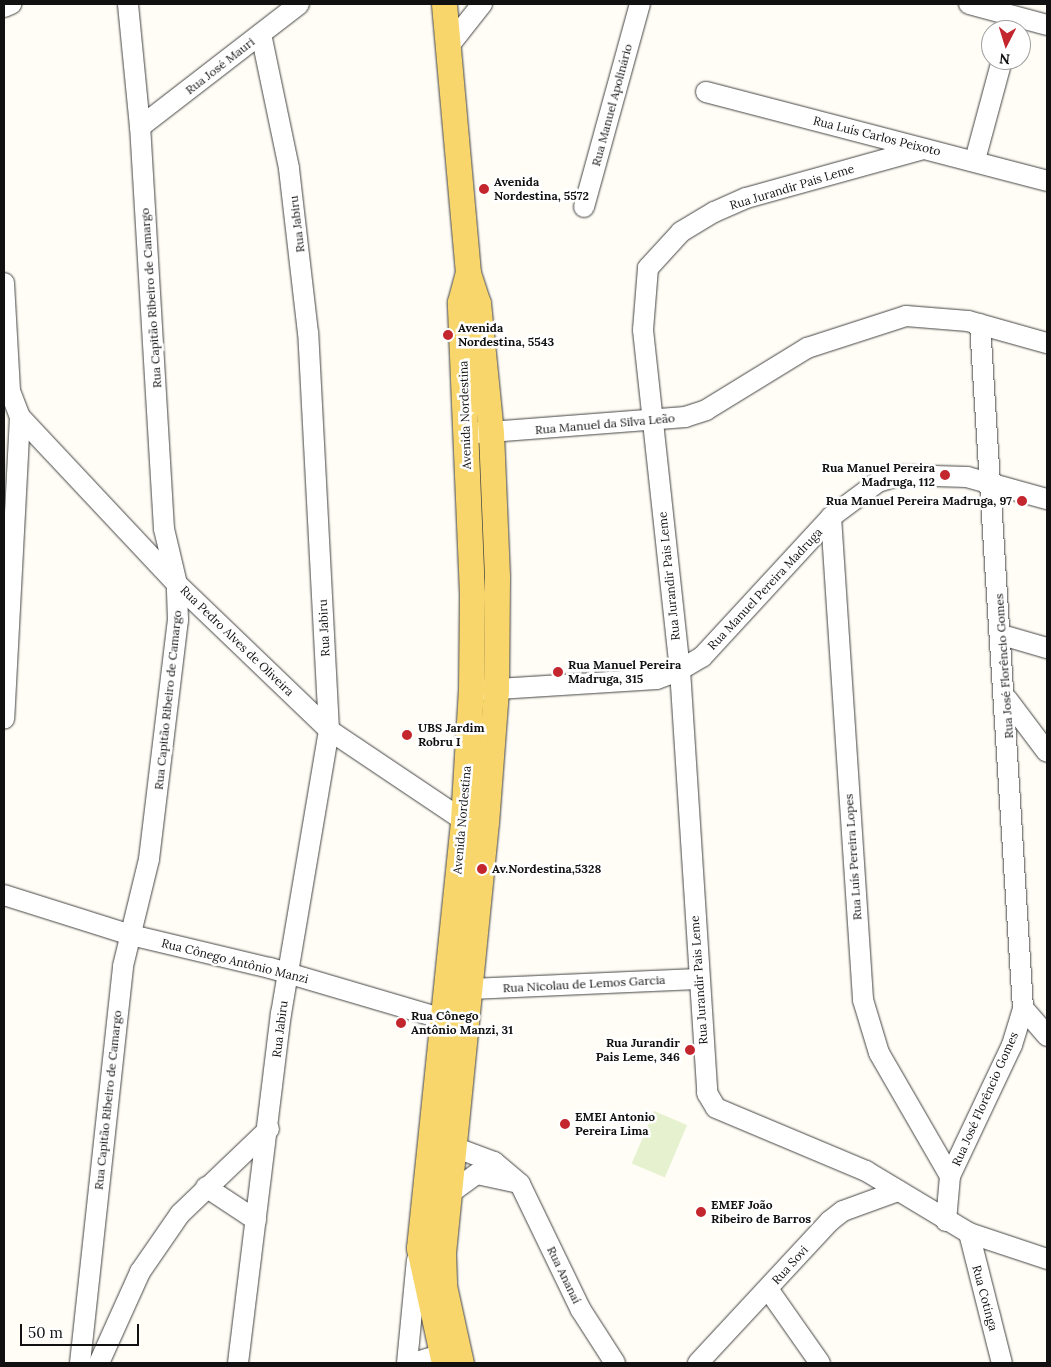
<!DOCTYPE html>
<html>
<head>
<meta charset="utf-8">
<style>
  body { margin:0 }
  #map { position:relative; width:1051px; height:1367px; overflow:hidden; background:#fffdf5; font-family:Lora,serif }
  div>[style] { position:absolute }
  .pitch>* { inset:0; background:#e6f2cf; transform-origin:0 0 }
  .roads { filter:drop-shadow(0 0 1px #444) drop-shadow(0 0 1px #444) }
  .minor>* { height:20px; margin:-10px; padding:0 10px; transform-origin:10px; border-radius:10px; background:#fff }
  .major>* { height:25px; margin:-12.5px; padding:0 12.5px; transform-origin:12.5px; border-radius:12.5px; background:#f9d66b }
  .dots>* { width:14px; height:14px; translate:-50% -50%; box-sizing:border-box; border:2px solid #fff; border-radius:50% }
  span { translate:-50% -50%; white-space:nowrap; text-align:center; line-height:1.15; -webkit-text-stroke:5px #fff; paint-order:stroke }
  .street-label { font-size:12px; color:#111 }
  .poi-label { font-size:12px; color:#111; font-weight:700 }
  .left { translate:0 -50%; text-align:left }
  .right { translate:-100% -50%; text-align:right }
  .frame { position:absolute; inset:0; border:5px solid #111; pointer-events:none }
  .north { position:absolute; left:981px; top:20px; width:50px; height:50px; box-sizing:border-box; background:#fff; border:1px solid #a0a0a0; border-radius:50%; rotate:185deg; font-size:14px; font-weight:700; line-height:20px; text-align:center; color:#111 }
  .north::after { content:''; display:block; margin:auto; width:18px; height:22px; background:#c4262e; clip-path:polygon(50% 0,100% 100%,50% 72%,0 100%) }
  .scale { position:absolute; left:20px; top:1324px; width:119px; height:22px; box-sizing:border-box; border:2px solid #111; border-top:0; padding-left:6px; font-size:15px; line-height:18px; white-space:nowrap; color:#111; -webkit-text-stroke:4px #fff; paint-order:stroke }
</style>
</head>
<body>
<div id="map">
  <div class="pitch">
    <i style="left:654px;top:1111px;width:36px;height:57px;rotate:23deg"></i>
  </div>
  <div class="roads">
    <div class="minor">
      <i style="left:969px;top:4px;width:81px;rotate:15.1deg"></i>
      <i style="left:4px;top:7px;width:8px;rotate:-23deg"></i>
      <i style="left:448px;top:47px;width:55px;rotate:-51.7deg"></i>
      <i style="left:706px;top:92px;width:352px;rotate:14.6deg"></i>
      <i style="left:140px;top:127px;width:201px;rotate:-37.7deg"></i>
      <i style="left:923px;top:149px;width:184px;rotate:164.5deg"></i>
      <i style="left:746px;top:198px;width:35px;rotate:156deg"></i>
      <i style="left:714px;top:212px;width:39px;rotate:149deg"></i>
      <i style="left:681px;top:232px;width:49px;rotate:132.5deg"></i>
      <i style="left:648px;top:268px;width:62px;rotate:94.6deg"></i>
      <i style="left:643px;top:330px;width:342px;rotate:83.8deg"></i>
      <i style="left:680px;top:670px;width:424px;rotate:86.3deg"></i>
      <i style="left:707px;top:1093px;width:17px;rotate:59deg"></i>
      <i style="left:716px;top:1108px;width:163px;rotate:22.8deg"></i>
      <i style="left:866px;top:1171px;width:120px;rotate:31deg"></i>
      <i style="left:969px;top:1233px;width:82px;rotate:18.4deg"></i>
      <i style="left:975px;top:160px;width:104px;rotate:-74.9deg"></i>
      <i style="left:584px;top:207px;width:211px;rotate:-74.6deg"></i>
      <i style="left:4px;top:283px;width:108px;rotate:86.8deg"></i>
      <i style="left:10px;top:391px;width:28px;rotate:69deg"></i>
      <i style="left:20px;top:417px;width:302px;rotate:93deg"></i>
      <i style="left:20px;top:417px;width:229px;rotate:46.8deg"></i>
      <i style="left:177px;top:584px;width:211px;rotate:43.8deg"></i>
      <i style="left:329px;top:730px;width:161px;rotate:33.9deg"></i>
      <i style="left:463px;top:820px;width:12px;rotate:5deg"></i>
      <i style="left:477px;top:433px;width:209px;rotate:-4.4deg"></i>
      <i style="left:685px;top:417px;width:22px;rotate:-18deg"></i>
      <i style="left:706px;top:410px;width:119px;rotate:-31.5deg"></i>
      <i style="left:807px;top:348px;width:104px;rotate:-17.9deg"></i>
      <i style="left:906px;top:316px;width:62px;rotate:4.6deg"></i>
      <i style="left:968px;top:321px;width:82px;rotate:15.6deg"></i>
      <i style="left:831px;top:517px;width:484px;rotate:86.2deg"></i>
      <i style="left:863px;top:1000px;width:55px;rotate:73.2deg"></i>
      <i style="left:879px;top:1053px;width:142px;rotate:60deg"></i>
      <i style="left:1002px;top:635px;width:47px;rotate:16.1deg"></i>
      <i style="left:482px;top:690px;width:175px;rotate:-3.6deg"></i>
      <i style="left:657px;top:679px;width:25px;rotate:-21deg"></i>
      <i style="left:680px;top:670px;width:26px;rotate:-31deg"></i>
      <i style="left:702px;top:657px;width:190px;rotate:-47.3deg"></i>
      <i style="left:831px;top:517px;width:59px;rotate:-36.7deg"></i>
      <i style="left:878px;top:482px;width:24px;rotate:-17deg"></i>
      <i style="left:901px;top:475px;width:66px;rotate:1.7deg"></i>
      <i style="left:967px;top:477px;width:83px;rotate:15.4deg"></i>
      <i style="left:1007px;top:699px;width:66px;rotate:53deg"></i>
      <i style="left:4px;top:895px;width:133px;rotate:17.5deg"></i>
      <i style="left:131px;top:935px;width:143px;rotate:13.4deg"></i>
      <i style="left:270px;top:968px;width:195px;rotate:16.4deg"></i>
      <i style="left:469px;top:989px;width:230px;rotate:-2.5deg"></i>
      <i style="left:1023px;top:1008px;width:37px;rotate:49deg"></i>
      <i style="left:454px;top:1147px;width:43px;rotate:20.6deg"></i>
      <i style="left:494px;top:1162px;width:34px;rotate:40deg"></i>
      <i style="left:520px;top:1184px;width:140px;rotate:64.2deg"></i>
      <i style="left:581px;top:1310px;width:63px;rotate:57.3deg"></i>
      <i style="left:206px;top:1187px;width:60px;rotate:33.4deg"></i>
      <i style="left:449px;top:1194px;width:34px;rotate:-36deg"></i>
      <i style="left:477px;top:1174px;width:38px;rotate:12deg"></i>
      <i style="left:946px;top:1221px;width:45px;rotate:-84.9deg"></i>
      <i style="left:950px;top:1176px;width:145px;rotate:-64.7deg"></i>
      <i style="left:1012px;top:1045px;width:39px;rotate:-73deg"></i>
      <i style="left:1023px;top:1008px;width:685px;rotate:-93.6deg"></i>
      <i style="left:969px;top:1233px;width:134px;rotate:75.8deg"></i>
      <i style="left:768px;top:1289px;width:90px;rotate:54.9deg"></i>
      <i style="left:80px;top:1363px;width:399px;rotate:-83.8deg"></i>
      <i style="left:123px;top:966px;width:110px;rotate:-76.3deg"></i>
      <i style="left:149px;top:859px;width:241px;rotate:-83.1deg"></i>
      <i style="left:178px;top:620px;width:36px;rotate:-92deg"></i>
      <i style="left:177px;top:584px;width:57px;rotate:-103.3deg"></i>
      <i style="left:164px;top:529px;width:403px;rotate:-93.4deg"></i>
      <i style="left:140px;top:127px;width:124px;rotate:-95.6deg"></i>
      <i style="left:99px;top:1363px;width:100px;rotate:-65.7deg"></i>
      <i style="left:140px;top:1272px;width:70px;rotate:-55.4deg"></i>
      <i style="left:180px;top:1214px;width:123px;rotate:-43.7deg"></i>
      <i style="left:238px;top:1363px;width:352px;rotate:-83deg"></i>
      <i style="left:281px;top:1014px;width:288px;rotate:-80.4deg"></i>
      <i style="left:329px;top:730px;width:398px;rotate:-93deg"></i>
      <i style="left:308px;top:333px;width:166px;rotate:-96.6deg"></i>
      <i style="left:289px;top:168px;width:137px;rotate:-101.8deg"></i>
      <i style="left:407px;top:1363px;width:103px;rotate:-84.5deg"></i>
      <i style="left:413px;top:1363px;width:45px;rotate:-16.8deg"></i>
      <i style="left:698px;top:1363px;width:194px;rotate:-47.1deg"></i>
      <i style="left:830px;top:1221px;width:16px;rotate:-38deg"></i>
      <i style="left:843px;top:1211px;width:59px;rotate:-20deg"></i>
    </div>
    <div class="major">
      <i style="left:444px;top:4px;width:270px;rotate:84.9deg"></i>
      <i style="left:468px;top:273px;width:32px;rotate:72deg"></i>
      <i style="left:478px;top:303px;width:131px;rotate:84.3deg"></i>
      <i style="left:491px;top:433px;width:144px;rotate:87.6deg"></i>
      <i style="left:497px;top:577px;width:113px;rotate:90.5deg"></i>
      <i style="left:496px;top:690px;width:132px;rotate:94.3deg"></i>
      <i style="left:486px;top:822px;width:433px;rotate:95.7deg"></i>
      <i style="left:443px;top:1253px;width:33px;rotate:88deg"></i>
      <i style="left:444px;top:1286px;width:79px;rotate:77.6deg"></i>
      <i style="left:444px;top:1363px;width:118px;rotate:-102.3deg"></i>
      <i style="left:419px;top:1248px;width:430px;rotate:-84.1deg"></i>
      <i style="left:463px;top:820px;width:130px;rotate:-86.5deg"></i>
      <i style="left:471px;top:690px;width:96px;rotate:-89.4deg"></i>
      <i style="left:472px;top:594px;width:292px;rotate:-92.4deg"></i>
      <i style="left:460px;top:302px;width:30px;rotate:-75deg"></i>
    </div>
  </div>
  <div class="dots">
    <i style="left:484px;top:189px;background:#c4262e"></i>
    <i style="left:448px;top:335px;background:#c4262e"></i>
    <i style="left:945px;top:475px;background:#c4262e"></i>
    <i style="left:1022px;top:501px;background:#c4262e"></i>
    <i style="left:558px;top:672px;background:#c4262e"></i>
    <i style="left:407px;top:735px;background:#c4262e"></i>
    <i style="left:482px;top:869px;background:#c4262e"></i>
    <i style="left:401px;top:1023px;background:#c4262e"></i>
    <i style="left:690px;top:1050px;background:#c4262e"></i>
    <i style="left:565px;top:1124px;background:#c4262e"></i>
    <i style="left:701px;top:1212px;background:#c4262e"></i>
  </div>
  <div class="street-label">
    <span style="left:220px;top:66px;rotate:-38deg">Rua José Mauri</span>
    <span style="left:612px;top:105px;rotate:-75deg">Rua Manuel Apolinário</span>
    <span style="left:877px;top:136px;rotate:14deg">Rua Luís Carlos Peixoto</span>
    <span style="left:792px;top:187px;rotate:-17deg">Rua Jurandir Pais Leme</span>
    <span style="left:297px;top:224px;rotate:-97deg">Rua Jabiru</span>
    <span style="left:151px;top:298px;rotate:-94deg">Rua Capitão Ribeiro de Camargo</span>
    <span style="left:465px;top:415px;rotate:-92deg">Avenida Nordestina</span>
    <span style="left:605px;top:424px;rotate:-5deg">Rua Manuel da Silva Leão</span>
    <span style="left:669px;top:576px;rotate:-96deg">Rua Jurandir Pais Leme</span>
    <span style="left:765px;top:589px;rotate:-47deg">Rua Manuel Pereira Madruga</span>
    <span style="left:324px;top:628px;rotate:-93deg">Rua Jabiru</span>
    <span style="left:237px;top:641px;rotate:44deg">Rua Pedro Alves de Oliveira</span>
    <span style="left:1004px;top:666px;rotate:-94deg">Rua José Florêncio Gomes</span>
    <span style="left:168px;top:700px;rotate:-84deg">Rua Capitão Ribeiro de Camargo</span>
    <span style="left:462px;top:820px;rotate:-85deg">Avenida Nordestina</span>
    <span style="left:853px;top:857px;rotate:-94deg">Rua Luís Pereira Lopes</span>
    <span style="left:235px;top:961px;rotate:14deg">Rua Cônego Antônio Manzi</span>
    <span style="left:699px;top:980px;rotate:-94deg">Rua Jurandir Pais Leme</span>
    <span style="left:584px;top:984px;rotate:-3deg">Rua Nicolau de Lemos Garcia</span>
    <span style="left:280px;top:1029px;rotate:-83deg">Rua Jabiru</span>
    <span style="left:985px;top:1099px;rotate:-66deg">Rua José Florêncio Gomes</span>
    <span style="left:108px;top:1100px;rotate:-84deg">Rua Capitão Ribeiro de Camargo</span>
    <span style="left:790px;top:1265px;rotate:-48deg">Rua Sovi</span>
    <span style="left:564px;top:1275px;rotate:64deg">Rua Ananaí</span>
    <span style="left:985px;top:1298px;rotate:75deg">Rua Cotinga</span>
  </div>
  <div class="poi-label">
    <span class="left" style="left:494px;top:189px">Avenida<br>Nordestina, 5572</span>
    <span class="left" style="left:458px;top:335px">Avenida<br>Nordestina, 5543</span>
    <span class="right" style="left:935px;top:475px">Rua Manuel Pereira<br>Madruga, 112</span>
    <span class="right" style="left:1012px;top:501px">Rua Manuel Pereira Madruga, 97</span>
    <span class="left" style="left:568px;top:672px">Rua Manuel Pereira<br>Madruga, 315</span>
    <span class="left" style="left:418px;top:735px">UBS Jardim<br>Robru I</span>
    <span class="left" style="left:492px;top:869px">Av.Nordestina,5328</span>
    <span class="left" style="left:411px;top:1023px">Rua Cônego<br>Antônio Manzi, 31</span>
    <span class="right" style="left:680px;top:1050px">Rua Jurandir<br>Pais Leme, 346</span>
    <span class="left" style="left:575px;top:1124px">EMEI Antonio<br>Pereira Lima</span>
    <span class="left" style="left:711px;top:1212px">EMEF João<br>Ribeiro de Barros</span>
  </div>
  <div class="frame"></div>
  <div class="north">N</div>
  <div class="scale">50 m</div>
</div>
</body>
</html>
